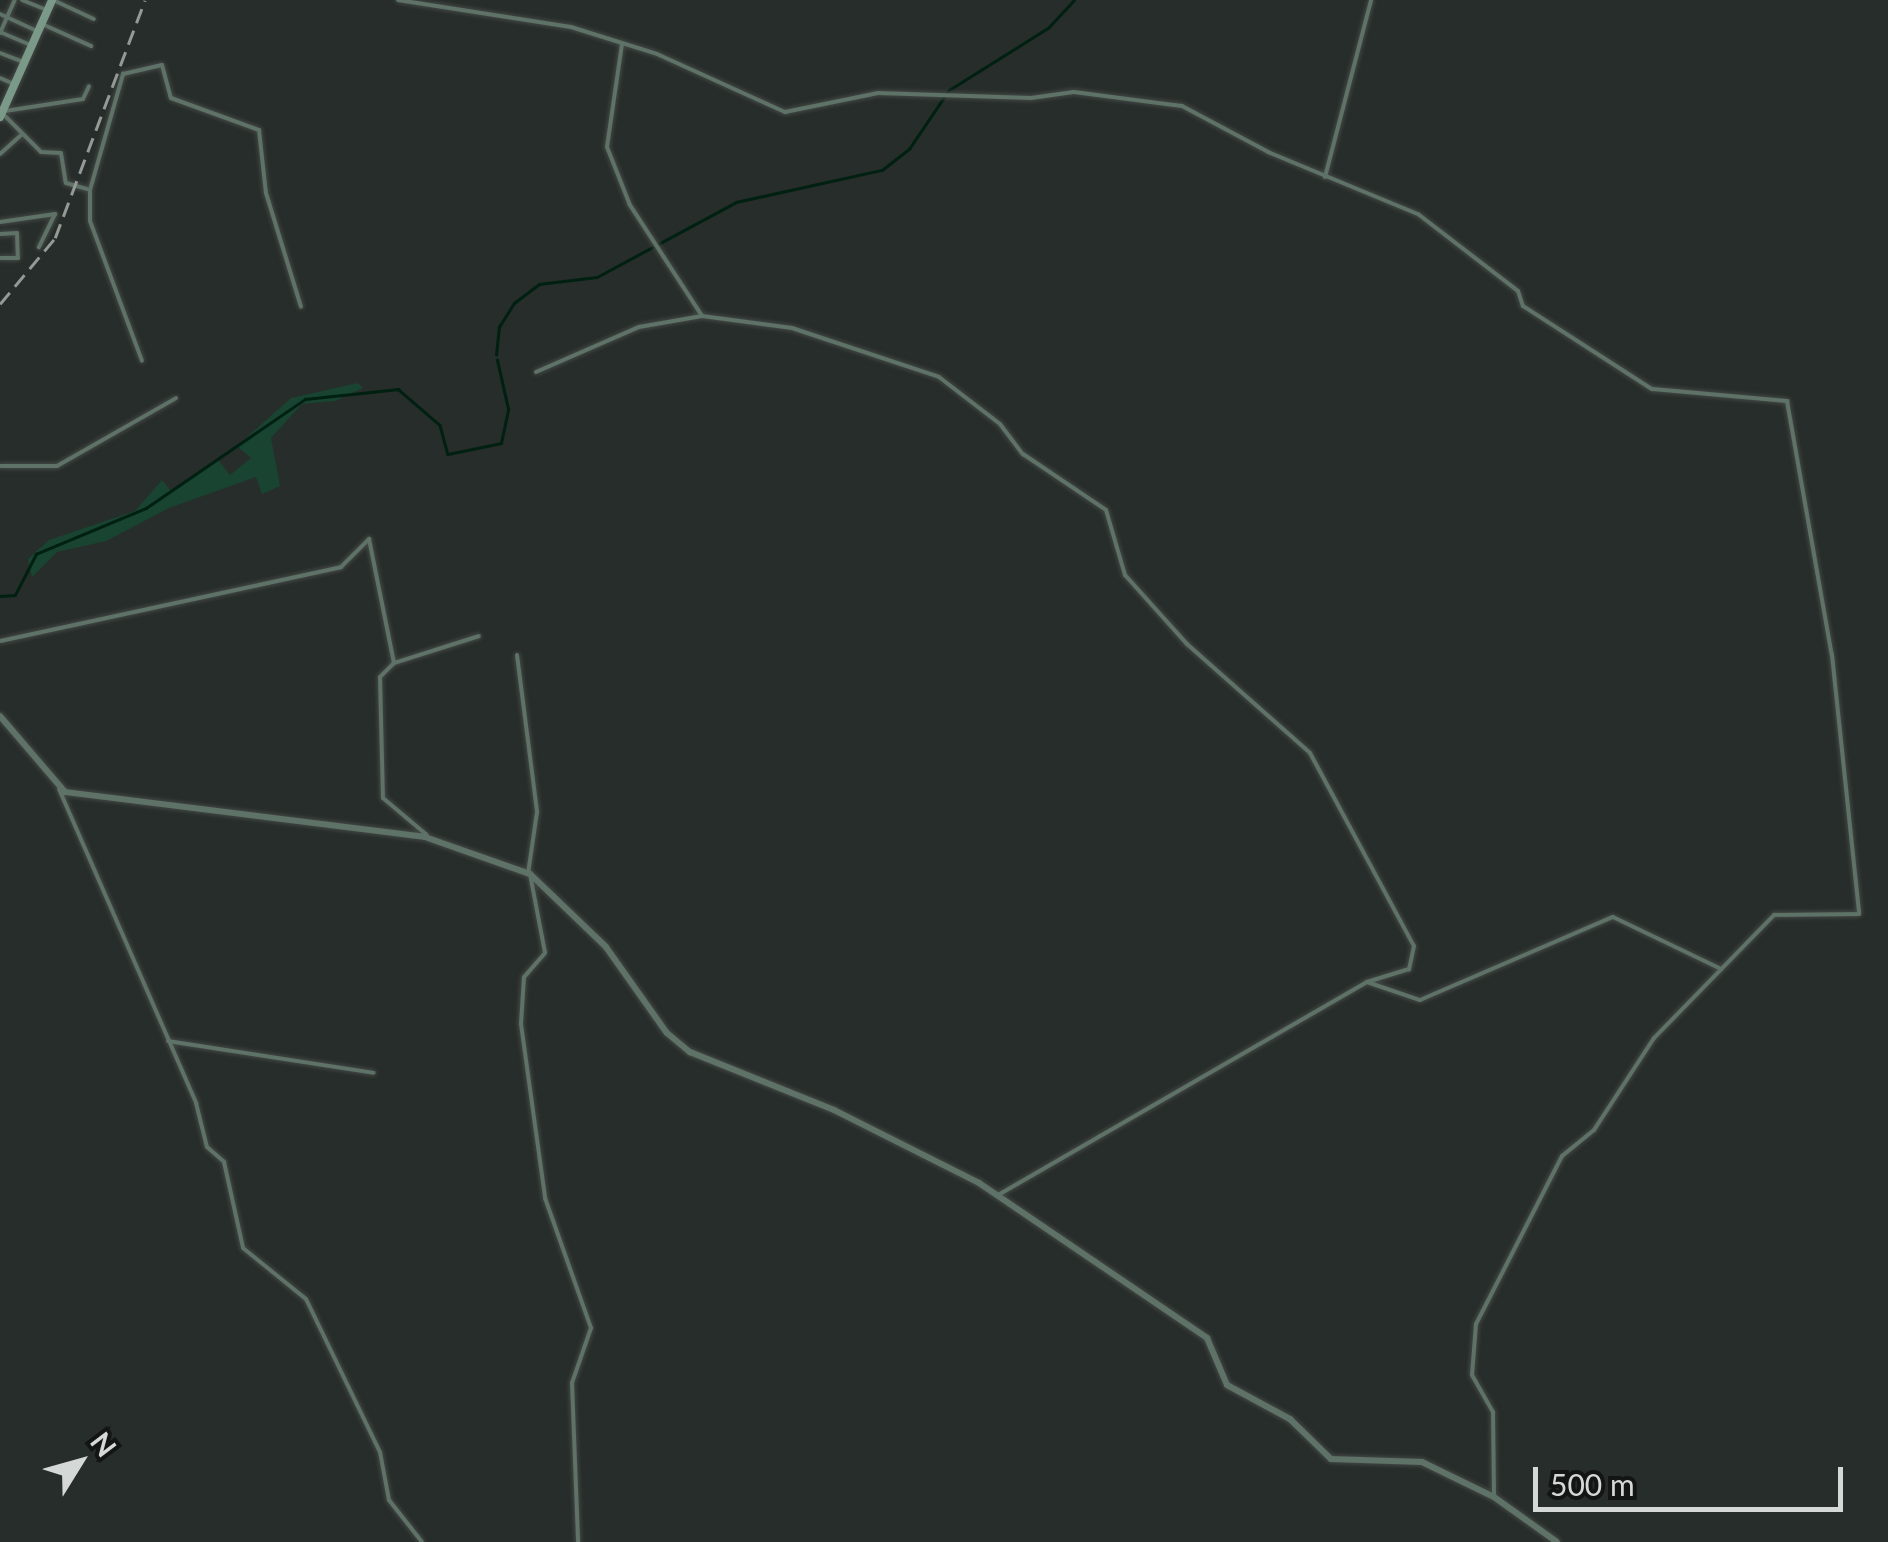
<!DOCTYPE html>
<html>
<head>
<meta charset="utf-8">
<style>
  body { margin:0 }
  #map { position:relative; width:1888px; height:1542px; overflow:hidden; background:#272d2a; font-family:Lato,sans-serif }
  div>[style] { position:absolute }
  .green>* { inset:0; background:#184431 }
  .stream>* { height:2.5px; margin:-1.25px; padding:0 1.25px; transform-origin:1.25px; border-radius:1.25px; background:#002012 }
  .roads { filter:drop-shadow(0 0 2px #434846) drop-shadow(0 0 2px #434846) }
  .minor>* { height:4px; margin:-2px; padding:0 2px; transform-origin:2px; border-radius:2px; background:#5e7267 }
  .tertiary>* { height:6px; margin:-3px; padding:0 3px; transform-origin:3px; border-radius:3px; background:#5e7267 }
  .secondary>* { height:8px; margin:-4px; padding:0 4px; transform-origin:4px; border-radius:4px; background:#7a9989 }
  .rail>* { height:2.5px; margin-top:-1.25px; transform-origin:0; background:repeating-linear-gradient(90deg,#959a97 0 15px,transparent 0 23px) }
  span { translate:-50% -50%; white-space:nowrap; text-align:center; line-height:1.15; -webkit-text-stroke:9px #121513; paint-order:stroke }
  .north { position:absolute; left:30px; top:1412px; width:100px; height:100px; -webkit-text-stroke:8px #121513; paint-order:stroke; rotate:53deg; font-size:28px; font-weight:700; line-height:40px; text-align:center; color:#d4d8d6 }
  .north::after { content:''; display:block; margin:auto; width:35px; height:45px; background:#d4d8d6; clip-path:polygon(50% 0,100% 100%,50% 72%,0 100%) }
  .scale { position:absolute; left:1533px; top:1467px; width:310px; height:45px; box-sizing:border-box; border:5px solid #d4d8d6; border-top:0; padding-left:12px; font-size:30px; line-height:35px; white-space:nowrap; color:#d4d8d6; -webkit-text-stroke:8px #121513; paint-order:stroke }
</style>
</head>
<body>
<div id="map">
  <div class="green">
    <i style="clip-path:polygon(358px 383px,363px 388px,335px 401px,302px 404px,271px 438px,280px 486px,262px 494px,256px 477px,169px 508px,106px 541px,57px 552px,32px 577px,28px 559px,49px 540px,135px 511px,162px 480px,171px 491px,218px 460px,230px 475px,251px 458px,237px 446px,291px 398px)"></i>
  </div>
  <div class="stream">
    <i style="left:496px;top:355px;width:28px;rotate:-84deg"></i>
    <i style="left:499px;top:327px;width:28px;rotate:-58deg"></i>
    <i style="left:514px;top:303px;width:31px;rotate:-37deg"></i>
    <i style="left:539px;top:284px;width:58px;rotate:-6.9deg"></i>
    <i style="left:597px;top:277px;width:158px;rotate:-28.3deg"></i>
    <i style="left:736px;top:202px;width:149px;rotate:-12.4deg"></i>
    <i style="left:882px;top:170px;width:34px;rotate:-38deg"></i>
    <i style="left:909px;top:149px;width:71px;rotate:-55.9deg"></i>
    <i style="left:949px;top:90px;width:117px;rotate:-32.1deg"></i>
    <i style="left:1048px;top:28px;width:38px;rotate:-47deg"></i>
    <i style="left:0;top:596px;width:15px;rotate:-4deg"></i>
    <i style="left:15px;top:595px;width:46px;rotate:-62.9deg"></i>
    <i style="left:36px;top:554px;width:119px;rotate:-22.7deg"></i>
    <i style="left:146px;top:508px;width:193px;rotate:-34.4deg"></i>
    <i style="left:305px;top:399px;width:94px;rotate:-6.1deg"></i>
    <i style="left:398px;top:389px;width:55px;rotate:40.6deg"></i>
    <i style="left:440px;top:425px;width:30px;rotate:75deg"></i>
    <i style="left:448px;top:454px;width:54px;rotate:-11.7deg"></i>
    <i style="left:501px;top:443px;width:35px;rotate:-78deg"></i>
    <i style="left:508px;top:409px;width:50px;rotate:-102.7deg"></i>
  </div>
  <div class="roads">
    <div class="minor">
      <i style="left:22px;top:0;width:24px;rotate:22deg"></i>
      <i style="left:53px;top:0;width:45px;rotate:24.9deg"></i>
      <i style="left:398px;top:0;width:175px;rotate:8.9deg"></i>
      <i style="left:571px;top:27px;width:90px;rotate:17.4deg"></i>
      <i style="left:657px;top:54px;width:141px;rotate:24.4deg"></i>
      <i style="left:785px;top:112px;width:95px;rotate:-11.5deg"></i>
      <i style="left:878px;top:93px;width:153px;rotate:1.9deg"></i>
      <i style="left:1031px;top:98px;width:43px;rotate:-7.9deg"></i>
      <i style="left:1074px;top:92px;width:109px;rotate:7.4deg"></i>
      <i style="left:1182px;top:106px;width:98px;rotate:28.1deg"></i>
      <i style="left:1268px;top:152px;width:162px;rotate:22.5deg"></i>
      <i style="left:1418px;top:214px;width:126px;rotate:37.6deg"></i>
      <i style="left:1518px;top:291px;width:16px;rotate:72deg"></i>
      <i style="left:1523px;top:306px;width:153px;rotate:32.8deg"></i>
      <i style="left:1652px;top:389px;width:136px;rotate:5.1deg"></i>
      <i style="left:1787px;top:401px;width:258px;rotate:80deg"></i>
      <i style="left:1832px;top:655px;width:260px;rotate:84deg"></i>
      <i style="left:1859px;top:914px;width:85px;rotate:179.3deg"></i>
      <i style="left:1774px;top:915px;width:172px;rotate:134.3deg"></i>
      <i style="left:1654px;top:1038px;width:110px;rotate:123.1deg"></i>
      <i style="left:1594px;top:1130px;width:41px;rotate:140.9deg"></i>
      <i style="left:1562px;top:1156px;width:189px;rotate:117.1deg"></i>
      <i style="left:1476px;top:1324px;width:51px;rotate:94.5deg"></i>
      <i style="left:1472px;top:1375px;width:43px;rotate:60.4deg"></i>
      <i style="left:1493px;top:1412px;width:83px;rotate:89.3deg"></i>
      <i style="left:0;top:14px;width:43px;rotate:24.8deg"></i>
      <i style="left:42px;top:24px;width:54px;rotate:24.2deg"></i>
      <i style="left:0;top:32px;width:30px;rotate:23deg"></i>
      <i style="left:0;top:33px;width:36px;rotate:-66deg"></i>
      <i style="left:622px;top:44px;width:104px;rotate:98.3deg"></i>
      <i style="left:607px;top:147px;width:62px;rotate:68.4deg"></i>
      <i style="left:630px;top:205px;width:132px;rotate:57deg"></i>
      <i style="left:0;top:53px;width:22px;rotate:21deg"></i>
      <i style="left:0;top:78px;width:13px;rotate:23deg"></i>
      <i style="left:5px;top:111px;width:79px;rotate:-8.7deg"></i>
      <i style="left:83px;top:99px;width:14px;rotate:-65deg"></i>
      <i style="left:4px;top:115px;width:52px;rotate:45deg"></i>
      <i style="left:41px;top:152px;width:20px;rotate:3deg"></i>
      <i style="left:61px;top:153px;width:30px;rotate:81deg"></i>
      <i style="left:66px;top:183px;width:25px;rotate:16deg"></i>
      <i style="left:90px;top:190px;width:121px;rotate:-74.1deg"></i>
      <i style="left:123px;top:74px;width:40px;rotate:-13deg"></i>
      <i style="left:162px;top:65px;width:34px;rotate:75deg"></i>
      <i style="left:171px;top:98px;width:94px;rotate:20deg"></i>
      <i style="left:259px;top:130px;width:63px;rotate:83.7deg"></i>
      <i style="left:266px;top:193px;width:119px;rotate:72.9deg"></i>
      <i style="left:0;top:154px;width:30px;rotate:-42deg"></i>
      <i style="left:1325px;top:177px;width:183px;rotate:-75.4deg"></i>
      <i style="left:90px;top:190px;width:31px;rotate:90deg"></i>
      <i style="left:90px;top:221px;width:149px;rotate:69.6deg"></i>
      <i style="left:0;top:222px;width:56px;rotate:-8.3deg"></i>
      <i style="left:55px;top:214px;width:37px;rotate:116deg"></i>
      <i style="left:0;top:234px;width:17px;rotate:-3deg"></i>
      <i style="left:17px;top:233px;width:25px;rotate:88deg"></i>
      <i style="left:18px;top:258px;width:18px;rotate:180deg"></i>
      <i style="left:536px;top:372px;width:112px;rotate:-23.6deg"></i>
      <i style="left:639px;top:327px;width:64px;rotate:-9.9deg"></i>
      <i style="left:702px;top:316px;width:91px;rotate:7.6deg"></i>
      <i style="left:792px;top:328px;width:155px;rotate:18.4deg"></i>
      <i style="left:939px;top:377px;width:77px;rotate:37.6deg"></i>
      <i style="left:1000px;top:424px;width:38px;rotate:53deg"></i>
      <i style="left:1023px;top:454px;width:100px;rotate:34deg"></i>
      <i style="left:1106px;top:510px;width:68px;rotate:73.7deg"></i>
      <i style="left:1125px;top:575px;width:93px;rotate:48.1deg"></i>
      <i style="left:1187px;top:644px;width:164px;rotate:41.5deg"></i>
      <i style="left:1310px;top:753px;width:219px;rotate:61.7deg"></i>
      <i style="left:1414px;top:946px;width:24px;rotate:102deg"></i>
      <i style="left:1409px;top:969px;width:44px;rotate:162.8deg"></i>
      <i style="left:1367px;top:982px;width:426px;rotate:150deg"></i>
      <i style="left:0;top:466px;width:57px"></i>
      <i style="left:57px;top:466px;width:137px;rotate:-29.7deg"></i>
      <i style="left:369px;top:539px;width:126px;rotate:78.6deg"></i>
      <i style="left:394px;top:663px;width:20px;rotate:135deg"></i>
      <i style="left:380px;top:677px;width:121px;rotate:88.6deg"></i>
      <i style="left:383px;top:798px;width:57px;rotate:40.1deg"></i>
      <i style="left:0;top:641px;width:349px;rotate:-12.2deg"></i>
      <i style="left:341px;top:567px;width:40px;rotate:-45deg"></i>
      <i style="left:517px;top:655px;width:158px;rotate:82.7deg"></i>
      <i style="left:537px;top:812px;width:63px;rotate:98.3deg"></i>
      <i style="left:394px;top:663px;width:89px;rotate:-17.6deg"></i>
      <i style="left:59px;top:789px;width:343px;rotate:66.4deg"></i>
      <i style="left:196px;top:1103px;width:45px;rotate:76deg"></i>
      <i style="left:207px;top:1147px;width:23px;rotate:41deg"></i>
      <i style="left:224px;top:1162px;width:88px;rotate:77.5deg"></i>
      <i style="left:243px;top:1248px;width:81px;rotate:39deg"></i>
      <i style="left:306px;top:1299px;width:170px;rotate:64.2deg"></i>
      <i style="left:380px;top:1452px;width:49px;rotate:79.4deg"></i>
      <i style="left:389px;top:1500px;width:53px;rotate:51.8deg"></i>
      <i style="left:530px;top:874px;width:80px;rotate:79.2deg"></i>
      <i style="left:545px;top:953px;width:32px;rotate:131deg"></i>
      <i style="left:524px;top:977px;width:47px;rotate:93.7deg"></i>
      <i style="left:521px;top:1024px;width:176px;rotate:82.1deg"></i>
      <i style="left:545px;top:1198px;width:138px;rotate:70.5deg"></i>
      <i style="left:591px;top:1328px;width:58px;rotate:109.1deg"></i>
      <i style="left:572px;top:1383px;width:159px;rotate:87.8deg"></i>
      <i style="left:1367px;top:982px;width:56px;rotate:18.8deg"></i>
      <i style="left:1420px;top:1000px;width:210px;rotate:-23.3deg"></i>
      <i style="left:1613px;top:917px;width:120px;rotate:25.7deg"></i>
      <i style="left:168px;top:1041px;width:208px;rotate:8.8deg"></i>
    </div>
    <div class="tertiary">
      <i style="left:0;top:716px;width:100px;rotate:49.5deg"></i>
      <i style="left:65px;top:792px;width:363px;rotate:7.1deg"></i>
      <i style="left:425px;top:837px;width:111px;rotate:19.4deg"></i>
      <i style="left:530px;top:874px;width:105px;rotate:43.8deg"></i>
      <i style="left:606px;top:947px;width:105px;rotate:54.7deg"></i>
      <i style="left:667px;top:1033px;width:30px;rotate:40deg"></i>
      <i style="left:690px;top:1052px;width:155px;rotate:21.9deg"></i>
      <i style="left:834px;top:1110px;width:162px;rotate:26.7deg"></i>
      <i style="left:979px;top:1183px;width:276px;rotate:34.2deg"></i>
      <i style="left:1207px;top:1338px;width:51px;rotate:66.9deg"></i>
      <i style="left:1227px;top:1385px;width:72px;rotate:28.4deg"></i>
      <i style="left:1290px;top:1419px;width:57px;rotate:44.3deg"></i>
      <i style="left:1331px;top:1459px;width:91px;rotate:1.9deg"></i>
      <i style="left:1422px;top:1462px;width:80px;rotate:25.9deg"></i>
      <i style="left:1494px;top:1497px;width:77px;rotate:35.5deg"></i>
    </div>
    <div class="secondary">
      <i style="left:0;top:117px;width:128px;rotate:-66deg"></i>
    </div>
  </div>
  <div class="rail">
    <i style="left:0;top:304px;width:86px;rotate:-50.2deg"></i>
    <i style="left:55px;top:238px;width:254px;rotate:-69.3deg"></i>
  </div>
  <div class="north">N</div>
  <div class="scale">500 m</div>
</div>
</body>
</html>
